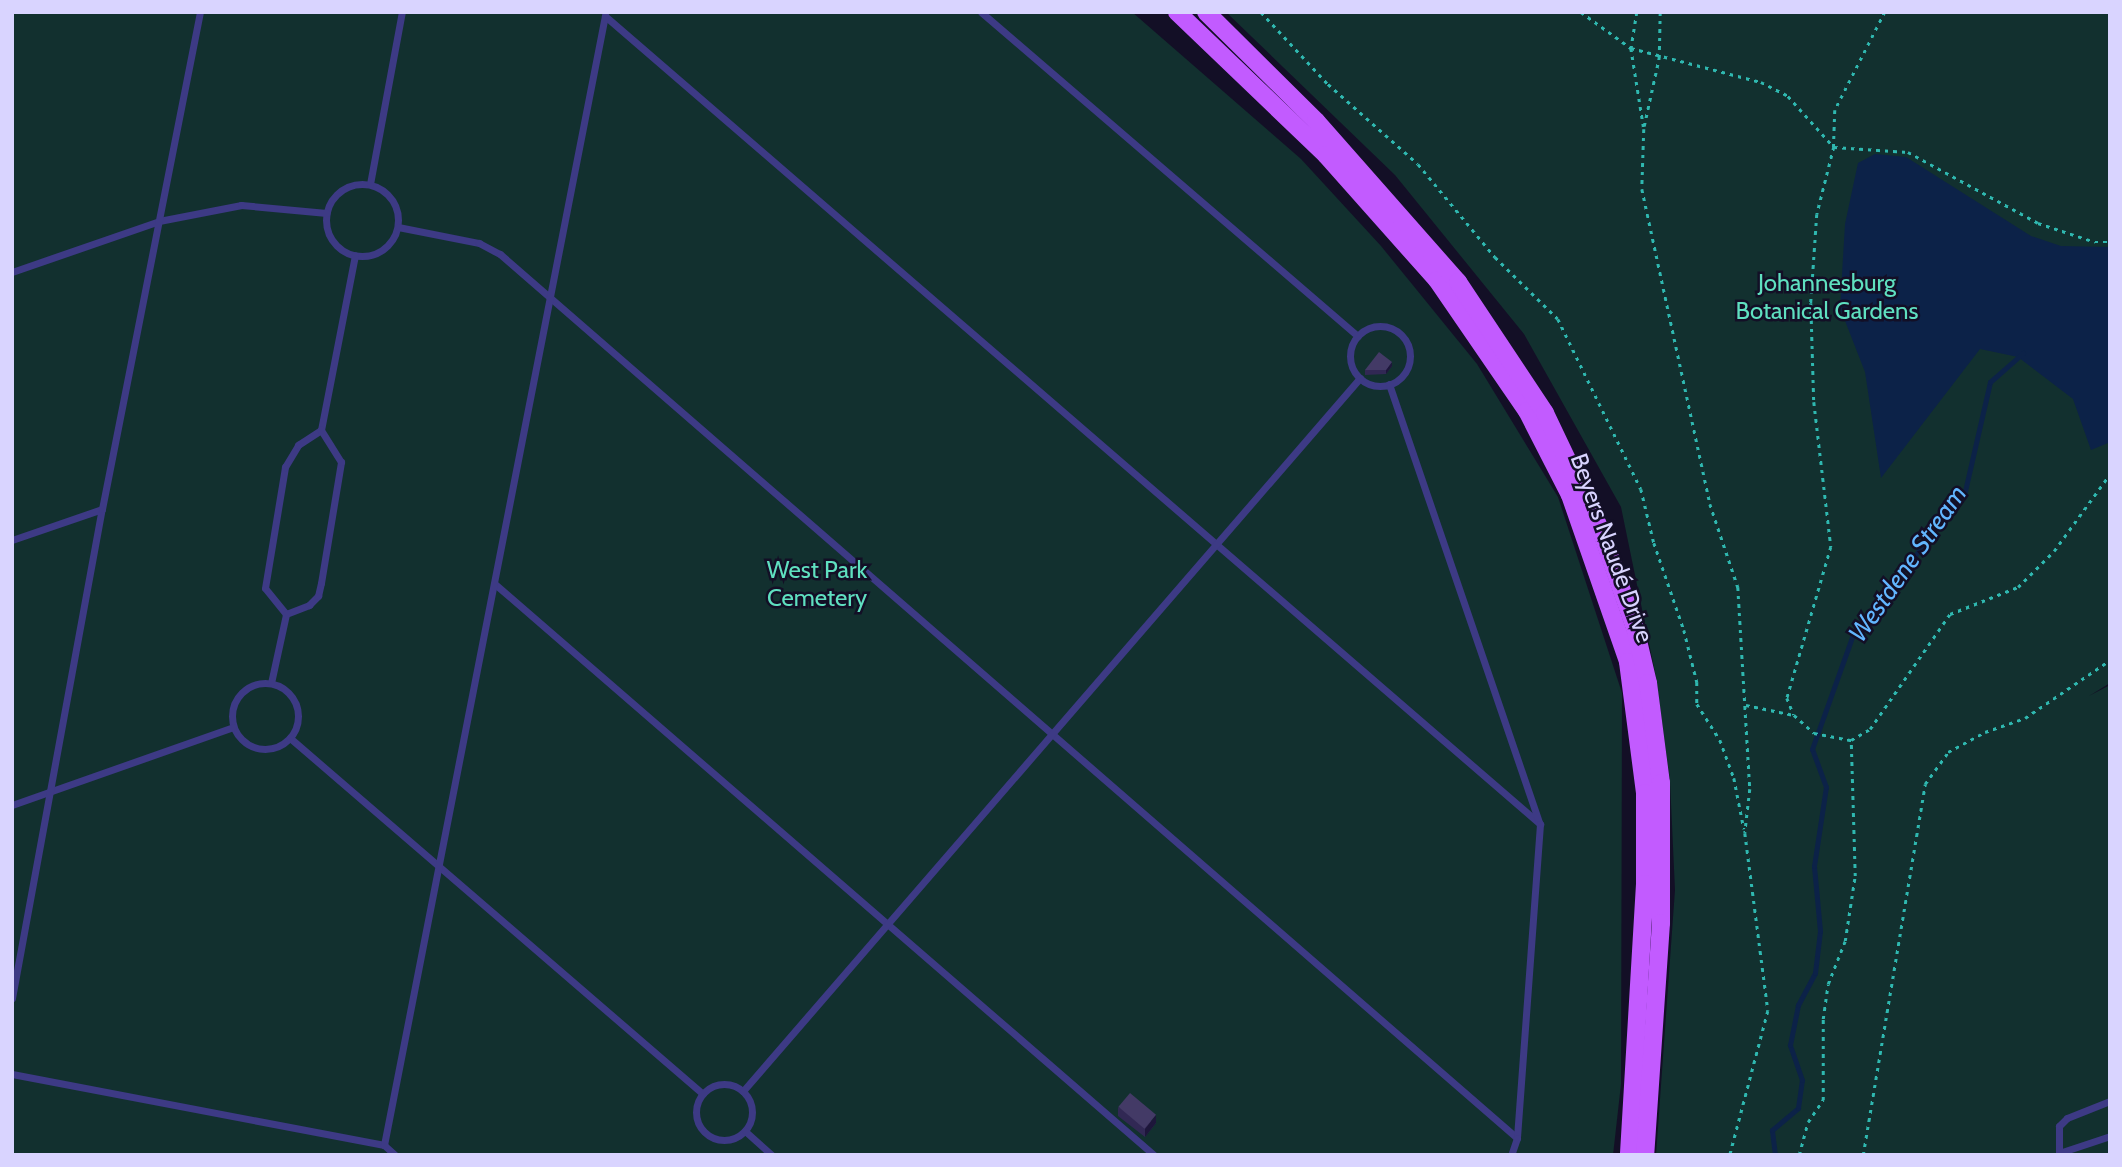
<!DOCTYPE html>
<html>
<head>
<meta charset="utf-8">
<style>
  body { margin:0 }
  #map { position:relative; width:2122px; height:1167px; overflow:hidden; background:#130f26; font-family:Cabin,sans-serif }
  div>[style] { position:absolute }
  .green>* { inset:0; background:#12302f }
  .water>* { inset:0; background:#0c2248 }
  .stream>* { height:5px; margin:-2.5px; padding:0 2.5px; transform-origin:2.5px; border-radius:2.5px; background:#0c2248 }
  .path>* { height:2.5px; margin-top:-1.25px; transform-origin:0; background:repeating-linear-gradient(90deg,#2fb8b0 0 3.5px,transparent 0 8.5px) }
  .service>* { height:7px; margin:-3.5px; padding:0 3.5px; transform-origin:3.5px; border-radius:3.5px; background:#3d3a85 }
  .service>.ring { margin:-3.5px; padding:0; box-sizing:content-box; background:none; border:7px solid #3d3a85; border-radius:50% }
  .primary>* { height:18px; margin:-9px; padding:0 9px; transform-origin:9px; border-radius:9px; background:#c25bff }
  .wall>* { inset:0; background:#312854 }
  .shaded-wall>* { inset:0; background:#1d163a }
  .building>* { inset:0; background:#433a66; transform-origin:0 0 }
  span { translate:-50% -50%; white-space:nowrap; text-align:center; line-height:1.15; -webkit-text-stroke:5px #130f26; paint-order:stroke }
  .park-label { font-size:24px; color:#5fe0c0 }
  .street-label { font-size:24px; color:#d9d4ff }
  .water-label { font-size:26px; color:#62b6ff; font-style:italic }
  .frame { position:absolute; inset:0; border:14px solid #d9d4ff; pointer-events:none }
</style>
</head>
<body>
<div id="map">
  <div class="green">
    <i style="clip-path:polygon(12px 12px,1132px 12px,1301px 159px,1381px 246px,1477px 364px,1558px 497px,1622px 693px,1621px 1084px,1613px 1155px,12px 1155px)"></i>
    <i style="clip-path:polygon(1226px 12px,2110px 12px,2110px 683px,2089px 696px,2110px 685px,2110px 1155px,1656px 1155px,1675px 890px,1670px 781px,1656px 677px,1621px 507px,1524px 334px,1395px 175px)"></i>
  </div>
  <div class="water">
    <i style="clip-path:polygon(1875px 154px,1906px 157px,2031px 236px,2061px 246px,2110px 247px,2108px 443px,2091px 450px,2073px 399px,2018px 357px,1980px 349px,1881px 478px,1865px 372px,1840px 308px,1845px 224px,1858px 163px)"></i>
  </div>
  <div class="stream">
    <i style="left:1775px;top:1155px;width:25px;rotate:-97deg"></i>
    <i style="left:1772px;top:1130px;width:34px;rotate:-40deg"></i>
    <i style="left:1798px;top:1108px;width:28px;rotate:-82deg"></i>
    <i style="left:1802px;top:1080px;width:37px;rotate:-109deg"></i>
    <i style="left:1790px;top:1045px;width:41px;rotate:-78.7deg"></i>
    <i style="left:1798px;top:1005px;width:36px;rotate:-62deg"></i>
    <i style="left:1815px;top:973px;width:42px;rotate:-83.2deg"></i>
    <i style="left:1820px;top:931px;width:65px;rotate:-95.3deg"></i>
    <i style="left:1814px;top:866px;width:80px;rotate:-81.4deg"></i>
    <i style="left:1826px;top:787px;width:40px;rotate:-110.2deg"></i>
    <i style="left:1812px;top:749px;width:119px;rotate:-70.3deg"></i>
    <i style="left:1852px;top:637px;width:185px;rotate:-52.3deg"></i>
    <i style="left:1965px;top:491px;width:112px;rotate:-77.1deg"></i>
    <i style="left:1990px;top:382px;width:44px;rotate:-41.3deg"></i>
  </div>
  <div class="path">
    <i style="left:1261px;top:12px;width:98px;rotate:47.1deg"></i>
    <i style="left:1328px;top:84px;width:120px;rotate:41.6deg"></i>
    <i style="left:1418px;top:164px;width:121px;rotate:50.4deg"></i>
    <i style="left:1495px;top:257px;width:88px;rotate:44.5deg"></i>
    <i style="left:1558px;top:319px;width:189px;rotate:64deg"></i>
    <i style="left:1641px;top:489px;width:56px;rotate:76.5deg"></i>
    <i style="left:1654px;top:543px;width:92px;rotate:71deg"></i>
    <i style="left:1684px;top:630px;width:54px;rotate:76deg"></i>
    <i style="left:1697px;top:682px;width:22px;rotate:90deg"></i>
    <i style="left:1697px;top:704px;width:43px;rotate:57.4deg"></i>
    <i style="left:1720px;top:740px;width:40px;rotate:69.8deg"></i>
    <i style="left:1734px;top:778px;width:52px;rotate:78.9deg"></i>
    <i style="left:1581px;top:12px;width:62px;rotate:35.8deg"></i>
    <i style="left:1631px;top:48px;width:134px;rotate:14.7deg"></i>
    <i style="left:1761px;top:82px;width:30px;rotate:27deg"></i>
    <i style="left:1788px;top:96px;width:69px;rotate:48deg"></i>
    <i style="left:1834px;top:147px;width:69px;rotate:104.2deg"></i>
    <i style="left:1817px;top:214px;width:89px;rotate:93.9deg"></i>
    <i style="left:1811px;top:303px;width:99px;rotate:88.3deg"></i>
    <i style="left:1814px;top:402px;width:146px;rotate:83.3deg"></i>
    <i style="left:1831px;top:547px;width:157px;rotate:106.2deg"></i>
    <i style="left:1787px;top:698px;width:18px;rotate:68deg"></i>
    <i style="left:1794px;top:715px;width:27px;rotate:42deg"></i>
    <i style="left:1814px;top:733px;width:38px;rotate:11deg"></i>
    <i style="left:1851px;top:740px;width:22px;rotate:-30deg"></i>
    <i style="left:1870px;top:729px;width:140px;rotate:-55.2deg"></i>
    <i style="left:1950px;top:614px;width:73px;rotate:-21.7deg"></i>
    <i style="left:2018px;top:587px;width:51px;rotate:-45deg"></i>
    <i style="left:2054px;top:551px;width:95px;rotate:-54deg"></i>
    <i style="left:1637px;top:12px;width:36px;rotate:99deg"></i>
    <i style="left:1631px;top:48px;width:82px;rotate:80.9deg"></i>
    <i style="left:1644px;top:129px;width:60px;rotate:91.9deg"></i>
    <i style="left:1642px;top:189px;width:322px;rotate:77.8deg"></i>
    <i style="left:1710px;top:504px;width:88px;rotate:71.4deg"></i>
    <i style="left:1738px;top:587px;width:202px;rotate:86.6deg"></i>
    <i style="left:1750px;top:789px;width:44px;rotate:96.5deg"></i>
    <i style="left:1745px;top:833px;width:179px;rotate:82.6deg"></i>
    <i style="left:1768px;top:1011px;width:149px;rotate:104.8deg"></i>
    <i style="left:1885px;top:12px;width:110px;rotate:117deg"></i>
    <i style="left:1835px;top:110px;width:37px;rotate:92deg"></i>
    <i style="left:1834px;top:147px;width:74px;rotate:3.9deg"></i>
    <i style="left:1908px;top:152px;width:148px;rotate:28.6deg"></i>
    <i style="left:2038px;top:223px;width:60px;rotate:18.4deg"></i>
    <i style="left:2095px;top:242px;width:15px"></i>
    <i style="left:1644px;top:126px;width:70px;rotate:-77.6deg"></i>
    <i style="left:1659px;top:58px;width:46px;rotate:-88.8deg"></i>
    <i style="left:1746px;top:705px;width:49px;rotate:11.8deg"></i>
    <i style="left:1799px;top:1155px;width:34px;rotate:-75deg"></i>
    <i style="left:1808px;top:1122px;width:27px;rotate:-56deg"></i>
    <i style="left:1823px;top:1100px;width:81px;rotate:-90deg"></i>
    <i style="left:1823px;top:1019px;width:35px;rotate:-82deg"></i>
    <i style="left:1828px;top:984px;width:46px;rotate:-68.4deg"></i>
    <i style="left:1845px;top:941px;width:66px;rotate:-81.3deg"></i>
    <i style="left:1855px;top:876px;width:136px;rotate:-91.7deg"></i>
    <i style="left:1863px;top:1155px;width:376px;rotate:-80.5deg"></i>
    <i style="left:1925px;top:784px;width:39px;rotate:-54deg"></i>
    <i style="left:1948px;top:752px;width:42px;rotate:-28.4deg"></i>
    <i style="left:1985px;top:732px;width:42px;rotate:-19.3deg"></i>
    <i style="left:2025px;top:718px;width:103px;rotate:-34.3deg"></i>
  </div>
  <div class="service">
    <i style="left:981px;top:12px;width:497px;rotate:40.7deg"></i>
    <i style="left:605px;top:16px;width:1236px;rotate:40.83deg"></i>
    <i class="ring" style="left:326px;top:184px;width:65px;height:65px"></i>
    <i style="left:370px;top:184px;width:175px;rotate:-79.5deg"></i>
    <i style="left:398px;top:227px;width:83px;rotate:11.2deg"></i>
    <i style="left:479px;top:243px;width:24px;rotate:28deg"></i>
    <i style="left:500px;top:254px;width:1347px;rotate:41deg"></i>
    <i style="left:12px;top:272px;width:156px;rotate:-19.1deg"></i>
    <i style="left:159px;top:221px;width:84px;rotate:-11deg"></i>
    <i style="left:241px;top:205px;width:86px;rotate:5.3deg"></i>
    <i class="ring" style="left:1350px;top:326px;width:53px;height:53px"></i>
    <i style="left:1389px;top:384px;width:465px;rotate:71.1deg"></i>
    <i style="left:1540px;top:824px;width:315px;rotate:94.2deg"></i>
    <i style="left:1517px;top:1138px;width:18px;rotate:109deg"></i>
    <i style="left:12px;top:540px;width:95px;rotate:-19deg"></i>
    <i style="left:496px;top:585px;width:871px;rotate:40.9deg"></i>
    <i style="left:286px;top:614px;width:33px;rotate:-129deg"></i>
    <i style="left:265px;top:588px;width:123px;rotate:-80.6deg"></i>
    <i style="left:285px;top:467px;width:26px;rotate:-59deg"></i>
    <i style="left:298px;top:445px;width:27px;rotate:-33deg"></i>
    <i style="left:321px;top:430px;width:178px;rotate:-79deg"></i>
    <i style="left:286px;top:614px;width:25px;rotate:-21deg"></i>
    <i style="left:309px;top:605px;width:13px;rotate:-45deg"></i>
    <i style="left:318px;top:596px;width:13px;rotate:-77deg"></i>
    <i style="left:321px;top:583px;width:123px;rotate:-80.6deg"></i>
    <i style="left:341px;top:462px;width:38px;rotate:-122deg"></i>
    <i class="ring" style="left:232px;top:683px;width:59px;height:59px"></i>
    <i style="left:271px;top:683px;width:71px;rotate:-77.7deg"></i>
    <i style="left:290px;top:738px;width:545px;rotate:40.76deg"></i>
    <i style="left:12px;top:805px;width:234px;rotate:-19.4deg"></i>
    <i style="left:12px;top:998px;width:497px;rotate:-79.6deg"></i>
    <i style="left:102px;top:509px;width:507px;rotate:-78.85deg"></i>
    <i style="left:12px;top:1074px;width:379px;rotate:10.8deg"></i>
    <i style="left:384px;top:1145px;width:15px;rotate:42deg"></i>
    <i class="ring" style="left:696px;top:1084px;width:49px;height:49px"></i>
    <i style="left:743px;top:1091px;width:943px;rotate:-49.13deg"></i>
    <i style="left:745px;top:1131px;width:36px;rotate:42deg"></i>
    <i style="left:384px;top:1145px;width:1151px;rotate:-78.93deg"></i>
    <i style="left:2059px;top:1153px;width:54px;rotate:-18.4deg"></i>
    <i style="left:2059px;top:1155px;width:29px;rotate:-90deg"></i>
    <i style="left:2059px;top:1126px;width:11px;rotate:-45deg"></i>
    <i style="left:2067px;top:1118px;width:46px;rotate:-21.6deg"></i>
  </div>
  <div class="primary">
    <i style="left:1177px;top:12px;width:207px;rotate:43.8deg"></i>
    <i style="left:1326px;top:155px;width:167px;rotate:48.4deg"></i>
    <i style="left:1437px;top:280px;width:159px;rotate:55.5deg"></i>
    <i style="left:1527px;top:411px;width:94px;rotate:62.9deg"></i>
    <i style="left:1570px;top:495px;width:177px;rotate:70.8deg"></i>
    <i style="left:1628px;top:662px;width:132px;rotate:82.6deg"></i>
    <i style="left:1645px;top:793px;width:91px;rotate:90deg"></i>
    <i style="left:1645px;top:884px;width:271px;rotate:93.4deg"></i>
    <i style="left:1206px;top:12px;width:155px;rotate:44.7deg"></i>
    <i style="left:1316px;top:121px;width:215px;rotate:48.6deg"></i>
    <i style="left:1458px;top:282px;width:157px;rotate:56.4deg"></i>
    <i style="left:1545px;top:413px;width:131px;rotate:64.6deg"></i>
    <i style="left:1601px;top:531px;width:103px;rotate:70.7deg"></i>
    <i style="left:1635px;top:628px;width:57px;rotate:76.7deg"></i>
    <i style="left:1648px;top:683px;width:101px;rotate:82.6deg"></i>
    <i style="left:1661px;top:783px;width:140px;rotate:90deg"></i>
    <i style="left:1661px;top:923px;width:233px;rotate:93.9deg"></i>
  </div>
  <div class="wall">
    <i style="clip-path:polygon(1392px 366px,1386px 374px,1365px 375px,1365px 370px)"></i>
    <i style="clip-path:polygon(1118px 1107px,1156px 1123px,1145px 1137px,1118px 1116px)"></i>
  </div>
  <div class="shaded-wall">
    <i style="clip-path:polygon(1392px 362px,1392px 366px,1386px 374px,1386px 370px)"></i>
    <i style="clip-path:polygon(1156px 1115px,1156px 1123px,1145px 1137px,1145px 1129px)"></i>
  </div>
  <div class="building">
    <i style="clip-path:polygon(1379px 352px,1392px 362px,1386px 370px,1365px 370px)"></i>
    <i style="left:1130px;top:1093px;width:34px;height:18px;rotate:40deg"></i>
  </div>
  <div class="park-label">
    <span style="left:1827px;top:297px">Johannesburg<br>Botanical Gardens</span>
    <span style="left:817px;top:584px">West Park<br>Cemetery</span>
  </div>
  <div class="street-label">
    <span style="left:1612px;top:548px;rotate:70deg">Beyers Naudé Drive</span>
  </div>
  <div class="water-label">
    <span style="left:1908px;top:564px;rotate:-55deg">Westdene Stream</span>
  </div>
  <div class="frame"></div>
</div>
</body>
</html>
